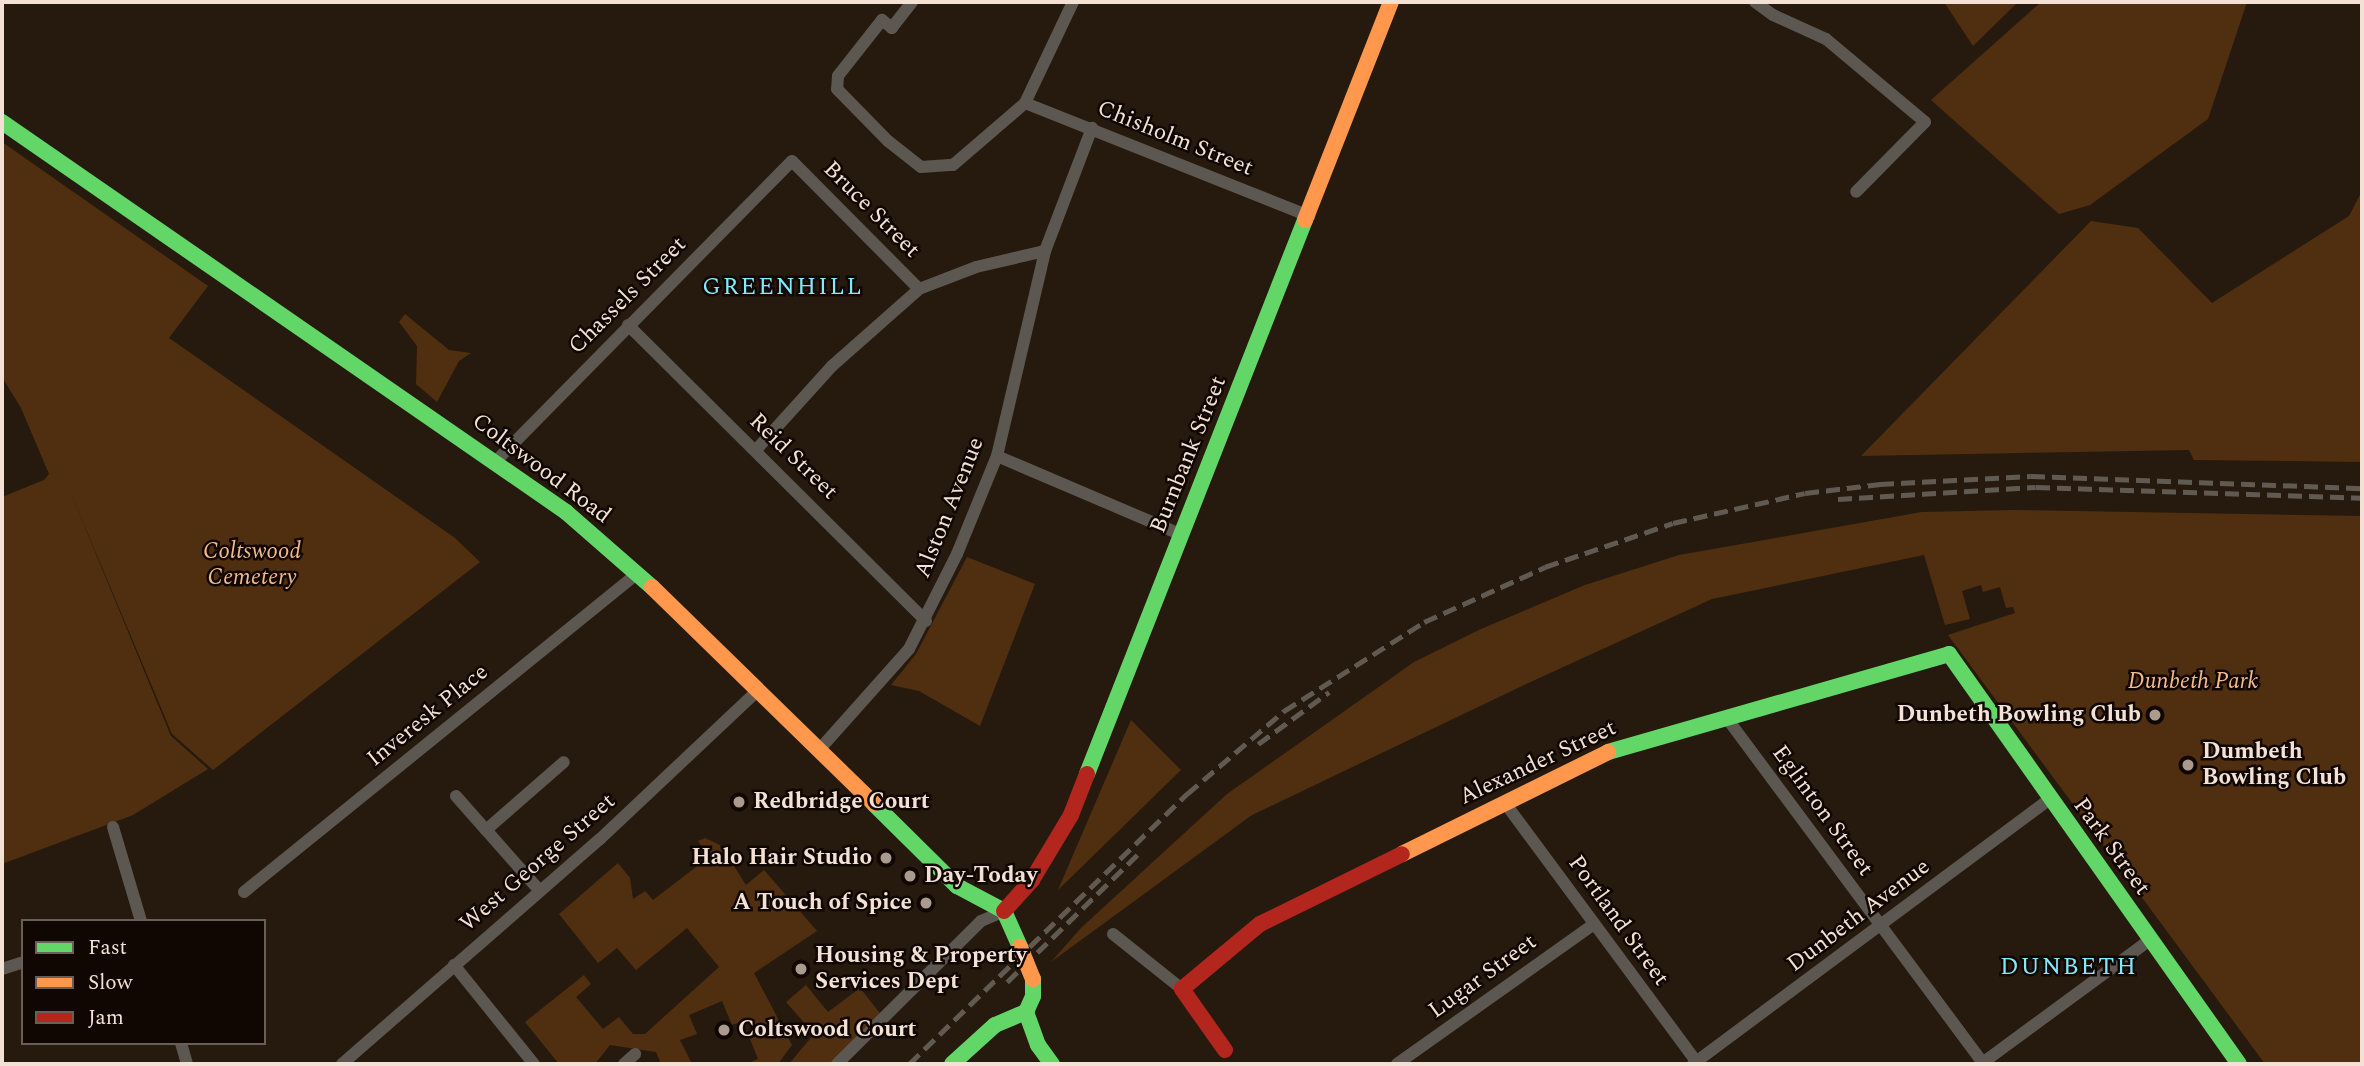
<!DOCTYPE html>
<html>
<head>
<meta charset="utf-8">
<style>
  body { margin:0 }
  #map { position:relative; width:2364px; height:1066px; overflow:hidden; background:#261a0e; font-family:Spectral,serif }
  div>[style] { position:absolute }
  .green>* { inset:0; background:#502f10 }
  .street>* { height:12px; margin:-6px; padding:0 6px; transform-origin:6px; border-radius:6px; background:#5d5752 }
  .fast>* { height:16px; margin:-8px; padding:0 8px; transform-origin:8px; border-radius:8px; background:#63d668 }
  .slow>* { height:16px; margin:-8px; padding:0 8px; transform-origin:8px; border-radius:8px; background:#ff974d }
  .jam>* { height:16px; margin:-8px; padding:0 8px; transform-origin:8px; border-radius:8px; background:#b3261e }
  .rail>* { height:4.5px; margin-top:-2.25px; transform-origin:0; background:repeating-linear-gradient(90deg,#615a53 0 14px,transparent 0 21px) }
  .slow-bridge>* { height:16px; margin:-8px; padding:0 8px; transform-origin:8px; border-radius:8px; background:#ff974d }
  .dots>* { width:19px; height:19px; translate:-50% -50%; box-sizing:border-box; border:4px solid #110702; border-radius:50% }
  span { translate:-50% -50%; white-space:nowrap; text-align:center; line-height:1.15; -webkit-text-stroke:5px #110702; paint-order:stroke }
  .street-label { font-size:23px; color:#f2e1d4 }
  .park-label { font-size:23px; color:#f2b98a; font-style:italic }
  .poi-label { font-size:23px; color:#f2e1d4; font-weight:700 }
  .right { translate:-100% -50%; text-align:right }
  .left { translate:0 -50%; text-align:left }
  .neighbourhood-label { font-size:24px; color:#82eafd; letter-spacing:2px }
  .frame { position:absolute; inset:0; border:4px solid #f2e1d4; pointer-events:none }
  .legend { position:absolute; left:21px; top:919px; width:245px; height:126px; box-sizing:border-box; background:#110702; border:2px solid #6b5e56; margin:0; padding:9px 12px; list-style:none; font-size:21px; color:#f2e1d4 }
  .legend li { display:flex; align-items:center; gap:14px; height:35px }
  .legend b { width:35px; border:2px solid #6b5e56 }
</style>
</head>
<body>
<div id="map">
  <div class="green">
    <i style="clip-path:polygon(1944px 2px,2018px 2px,1973px 46px)"></i>
    <i style="clip-path:polygon(2041px 2px,2247px 2px,2208px 119px,2090px 205px,2059px 214px,1931px 100px)"></i>
    <i style="clip-path:polygon(2px 142px,208px 286px,169px 338px,455px 538px,480px 562px,213px 770px,172px 734px,70px 491px,171px 736px,208px 769px,133px 815px,2px 864px,2px 497px,44px 480px,49px 474px,21px 408px,2px 377px)"></i>
    <i style="clip-path:polygon(2362px 191px,2362px 462px,2194px 460px,2189px 450px,1861px 456px,2091px 221px,2138px 228px,2212px 303px,2349px 216px)"></i>
    <i style="clip-path:polygon(405px 314px,449px 350px,471px 353px,459px 361px,437px 402px,416px 384px,417px 346px,399px 322px)"></i>
    <i style="clip-path:polygon(2013px 510px,2362px 516px,2362px 1064px,2265px 1064px,1948px 635px,2015px 613px,2013px 607px,2006px 608px,2000px 587px,1983px 592px,1981px 585px,1962px 591px,1970px 619px,1945px 625px,1924px 555px,1712px 599px,1522px 686px,1252px 815px,1051px 962px,1081px 928px,1227px 794px,1414px 662px,1481px 629px,1585px 585px,1679px 555px,1922px 512px)"></i>
    <i style="clip-path:polygon(967px 557px,1035px 584px,980px 726px,919px 691px,891px 685px,916px 654px)"></i>
    <i style="clip-path:polygon(1131px 720px,1181px 770px,1058px 890px)"></i>
    <i style="clip-path:polygon(705px 838px,720px 845px,724px 858px,734px 866px,746px 885px,764px 870px,817px 931px,754px 973px,792px 1045px,778px 1064px,746px 1064px,758px 1059px,750px 1039px,756px 1036px,749px 1019px,732px 1025px,722px 1001px,689px 1015px,697px 1034px,680px 1040px,692px 1064px,661px 1064px,656px 1052px,610px 1045px,595px 1064px,559px 1064px,525px 1022px,584px 975px,591px 984px,576px 997px,603px 1029px,619px 1017px,633px 1034px,645px 1034px,719px 967px,687px 928px,636px 970px,617px 948px,598px 963px,559px 914px,618px 863px,630px 878px,633px 899px,645px 891px,653px 900px,709px 857px,698px 841px)"></i>
    <i style="clip-path:polygon(806px 985px,828px 1012px,860px 988px,883px 1017px,837px 1064px,789px 1064px,814px 1034px,786px 1002px)"></i>
  </div>
  <div class="street">
    <i style="left:912px;top:2px;width:33px;rotate:128deg"></i>
    <i style="left:892px;top:28px;width:13px;rotate:-141deg"></i>
    <i style="left:882px;top:20px;width:71px;rotate:128.2deg"></i>
    <i style="left:838px;top:76px;width:13px;rotate:94deg"></i>
    <i style="left:837px;top:89px;width:73px;rotate:45.6deg"></i>
    <i style="left:888px;top:141px;width:42px;rotate:38.2deg"></i>
    <i style="left:921px;top:167px;width:32px;rotate:-4deg"></i>
    <i style="left:953px;top:165px;width:95px;rotate:-40.7deg"></i>
    <i style="left:1025px;top:103px;width:112px;rotate:-64.6deg"></i>
    <i style="left:1755px;top:2px;width:22px;rotate:36deg"></i>
    <i style="left:1773px;top:15px;width:58px;rotate:24.4deg"></i>
    <i style="left:1826px;top:39px;width:129px;rotate:40deg"></i>
    <i style="left:1925px;top:122px;width:98px;rotate:134.6deg"></i>
    <i style="left:1025px;top:103px;width:306px;rotate:21.7deg"></i>
    <i style="left:628px;top:325px;width:420px;rotate:44.8deg"></i>
    <i style="left:756px;top:450px;width:113px;rotate:-47.9deg"></i>
    <i style="left:832px;top:366px;width:116px;rotate:-41.5deg"></i>
    <i style="left:919px;top:289px;width:61px;rotate:-21.1deg"></i>
    <i style="left:976px;top:267px;width:71px;rotate:-13.1deg"></i>
    <i style="left:997px;top:456px;width:201px;rotate:23.1deg"></i>
    <i style="left:496px;top:461px;width:421px;rotate:-45.4deg"></i>
    <i style="left:792px;top:161px;width:180px;rotate:45.2deg"></i>
    <i style="left:1726px;top:717px;width:432px;rotate:53.4deg"></i>
    <i style="left:819px;top:750px;width:135px;rotate:-48.3deg"></i>
    <i style="left:909px;top:649px;width:106px;rotate:-63.2deg"></i>
    <i style="left:957px;top:554px;width:106px;rotate:-67.8deg"></i>
    <i style="left:997px;top:456px;width:211px;rotate:-76.8deg"></i>
    <i style="left:1045px;top:251px;width:132px;rotate:-69.1deg"></i>
    <i style="left:456px;top:796px;width:45px;rotate:48.6deg"></i>
    <i style="left:1505px;top:803px;width:325px;rotate:53.5deg"></i>
    <i style="left:113px;top:827px;width:98px;rotate:73.4deg"></i>
    <i style="left:540px;top:891px;width:81px;rotate:-131.5deg"></i>
    <i style="left:486px;top:830px;width:103px;rotate:-41.1deg"></i>
    <i style="left:244px;top:892px;width:507px;rotate:-39deg"></i>
    <i style="left:1113px;top:934px;width:88px;rotate:38.6deg"></i>
    <i style="left:454px;top:965px;width:127px;rotate:51.1deg"></i>
    <i style="left:2px;top:969px;width:22px;rotate:-18deg"></i>
    <i style="left:181px;top:1043px;width:22px;rotate:74deg"></i>
    <i style="left:342px;top:1064px;width:341px;rotate:-41.1deg"></i>
    <i style="left:599px;top:840px;width:219px;rotate:-43.3deg"></i>
    <i style="left:624px;top:1064px;width:15px;rotate:-42deg"></i>
    <i style="left:837px;top:1064px;width:203px;rotate:-44.8deg"></i>
    <i style="left:981px;top:921px;width:25px;rotate:-23deg"></i>
    <i style="left:1397px;top:1064px;width:242px;rotate:-35.4deg"></i>
    <i style="left:1693px;top:1064px;width:443px;rotate:-36.6deg"></i>
    <i style="left:1981px;top:1064px;width:210px;rotate:-36.3deg"></i>
  </div>
  <div class="fast">
    <i style="left:2px;top:122px;width:686px;rotate:34.66deg"></i>
    <i style="left:566px;top:512px;width:114px;rotate:41.1deg"></i>
    <i style="left:1608px;top:752px;width:355px;rotate:-16deg"></i>
    <i style="left:1949px;top:654px;width:502px;rotate:54.73deg"></i>
    <i style="left:1087px;top:774px;width:595px;rotate:-68.52deg"></i>
    <i style="left:874px;top:804px;width:117px;rotate:44.7deg"></i>
    <i style="left:957px;top:886px;width:53px;rotate:28deg"></i>
    <i style="left:1004px;top:911px;width:39px;rotate:66deg"></i>
    <i style="left:1026px;top:1012px;width:35px;rotate:70deg"></i>
    <i style="left:1038px;top:1045px;width:24px;rotate:54deg"></i>
    <i style="left:952px;top:1064px;width:58px;rotate:-42.2deg"></i>
    <i style="left:995px;top:1025px;width:34px;rotate:-23deg"></i>
    <i style="left:1026px;top:1012px;width:17px;rotate:-66deg"></i>
    <i style="left:1033px;top:996px;width:17px;rotate:-90deg"></i>
  </div>
  <div class="slow">
    <i style="left:1305px;top:220px;width:234px;rotate:-68.5deg"></i>
    <i style="left:652px;top:587px;width:310px;rotate:44.3deg"></i>
    <i style="left:1402px;top:854px;width:230px;rotate:-26.3deg"></i>
  </div>
  <div class="jam">
    <i style="left:1004px;top:911px;width:42px;rotate:-47.9deg"></i>
    <i style="left:1032px;top:880px;width:76px;rotate:-59deg"></i>
    <i style="left:1071px;top:815px;width:44px;rotate:-68.7deg"></i>
    <i style="left:1225px;top:1050px;width:75px;rotate:-125.2deg"></i>
    <i style="left:1182px;top:989px;width:102px;rotate:-39.8deg"></i>
    <i style="left:1260px;top:924px;width:158px;rotate:-26.2deg"></i>
  </div>
  <div class="rail">
    <i style="left:1838px;top:499px;width:198px;rotate:-3.5deg"></i>
    <i style="left:2036px;top:487px;width:326px;rotate:1.9deg"></i>
    <i style="left:1258px;top:744px;width:88px;rotate:-36.2deg"></i>
    <i style="left:1007px;top:982px;width:182px;rotate:-44.3deg"></i>
    <i style="left:909px;top:1064px;width:388px;rotate:-44.2deg"></i>
    <i style="left:1187px;top:794px;width:128px;rotate:-40.6deg"></i>
    <i style="left:1284px;top:711px;width:166px;rotate:-32.4deg"></i>
    <i style="left:1424px;top:622px;width:133px;rotate:-24.4deg"></i>
    <i style="left:1545px;top:567px;width:135px;rotate:-19deg"></i>
    <i style="left:1673px;top:523px;width:135px;rotate:-12.8deg"></i>
    <i style="left:1805px;top:493px;width:76px;rotate:-6.8deg"></i>
    <i style="left:1880px;top:484px;width:151px;rotate:-3deg"></i>
    <i style="left:2031px;top:476px;width:331px;rotate:2.1deg"></i>
  </div>
  <div class="slow-bridge">
    <i style="left:1020px;top:947px;width:35px;rotate:68deg"></i>
  </div>
  <div class="dots">
    <i style="left:2155px;top:715px;background:#ab9b8f"></i>
    <i style="left:2188px;top:765px;background:#ab9b8f"></i>
    <i style="left:739px;top:802px;background:#ab9b8f"></i>
    <i style="left:886px;top:858px;background:#ab9b8f"></i>
    <i style="left:910px;top:876px;background:#ab9b8f"></i>
    <i style="left:926px;top:903px;background:#ab9b8f"></i>
    <i style="left:801px;top:969px;background:#ab9b8f"></i>
    <i style="left:724px;top:1030px;background:#ab9b8f"></i>
  </div>
  <div class="street-label">
    <span style="left:1175px;top:139px;rotate:22deg">Chisholm Street</span>
    <span style="left:871px;top:210px;rotate:45deg">Bruce Street</span>
    <span style="left:628px;top:296px;rotate:-45deg">Chassels Street</span>
    <span style="left:1189px;top:455px;rotate:-68deg">Burnbank Street</span>
    <span style="left:793px;top:457px;rotate:44deg">Reid Street</span>
    <span style="left:541px;top:469px;rotate:37deg">Coltswood Road</span>
    <span style="left:950px;top:508px;rotate:-68deg">Alston Avenue</span>
    <span style="left:428px;top:716px;rotate:-39deg">Inveresk Place</span>
    <span style="left:1538px;top:763px;rotate:-25deg">Alexander Street</span>
    <span style="left:1822px;top:811px;rotate:54deg">Eglinton Street</span>
    <span style="left:2111px;top:847px;rotate:54deg">Park Street</span>
    <span style="left:538px;top:863px;rotate:-41deg">West George Street</span>
    <span style="left:1859px;top:916px;rotate:-37deg">Dunbeth Avenue</span>
    <span style="left:1618px;top:921px;rotate:54deg">Portland Street</span>
    <span style="left:1483px;top:977px;rotate:-36deg">Lugar Street</span>
  </div>
  <div class="park-label">
    <span style="left:252px;top:565px">Coltswood<br>Cemetery</span>
    <span style="left:2193px;top:682px">Dunbeth Park</span>
  </div>
  <div class="poi-label">
    <span class="right" style="left:2141px;top:715px">Dunbeth Bowling Club</span>
    <span class="left" style="left:2202px;top:765px">Dumbeth<br>Bowling Club</span>
    <span class="left" style="left:753px;top:802px">Redbridge Court</span>
    <span class="right" style="left:872px;top:858px">Halo Hair Studio</span>
    <span class="left" style="left:924px;top:876px">Day-Today</span>
    <span class="right" style="left:912px;top:903px">A Touch of Spice</span>
    <span class="left" style="left:815px;top:969px">Housing &amp; Property<br>Services Dept</span>
    <span class="left" style="left:738px;top:1030px">Coltswood Court</span>
  </div>
  <div class="neighbourhood-label">
    <span style="left:783px;top:288px">GREENHILL</span>
    <span style="left:2069px;top:968px">DUNBETH</span>
  </div>
  <div class="frame"></div>
  <ul class="legend">
  <li><b style="height:9px;background:#63d668"></b>Fast</li>
  <li><b style="height:9px;background:#ff974d"></b>Slow</li>
  <li><b style="height:9px;background:#b3261e"></b>Jam</li>
  </ul>
</div>
</body>
</html>
